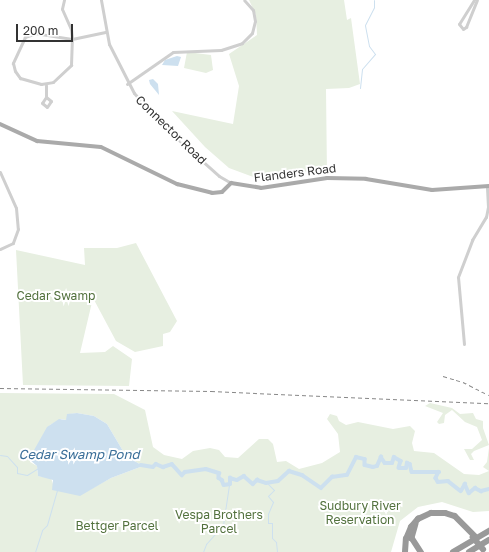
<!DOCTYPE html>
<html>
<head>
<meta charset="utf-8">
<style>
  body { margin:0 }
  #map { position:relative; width:489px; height:552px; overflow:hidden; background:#fff; font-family:"Golos Text",sans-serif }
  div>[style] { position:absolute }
  .green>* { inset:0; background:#e7efe1 }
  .water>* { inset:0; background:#cde0ef }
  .stream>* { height:1px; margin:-0.5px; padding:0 0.5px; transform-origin:0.5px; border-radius:0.5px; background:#cde0ef }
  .river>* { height:3.5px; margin:-1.75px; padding:0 1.75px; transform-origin:1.75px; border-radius:1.75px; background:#cde0ef }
  .minor>* { height:3px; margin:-1.5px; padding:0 1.5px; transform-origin:1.5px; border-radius:1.5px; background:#cfcfcf }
  .major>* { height:4px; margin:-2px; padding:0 2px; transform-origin:2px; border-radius:2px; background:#aaa }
  .highway>* { height:5.5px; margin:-2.75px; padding:0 2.75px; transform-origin:2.75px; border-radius:2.75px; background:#999 }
  .rail>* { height:1px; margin-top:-0.5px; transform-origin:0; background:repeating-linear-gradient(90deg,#878787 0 4px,transparent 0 7px) }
  .highway-bridge>* { height:5.5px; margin:-2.75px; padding:0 2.75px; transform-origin:2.75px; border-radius:2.75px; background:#999 }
  span { translate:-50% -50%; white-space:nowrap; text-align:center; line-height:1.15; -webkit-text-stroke:4px #fff; paint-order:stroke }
  .street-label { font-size:12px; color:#323232 }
  .park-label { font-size:12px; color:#52713d }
  .water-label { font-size:13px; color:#3b6f99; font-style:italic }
  .scale { position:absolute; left:16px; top:24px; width:57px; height:18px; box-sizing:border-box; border:2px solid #323232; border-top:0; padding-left:5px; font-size:12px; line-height:14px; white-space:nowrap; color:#323232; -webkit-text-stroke:3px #fff; paint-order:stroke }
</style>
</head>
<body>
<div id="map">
  <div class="green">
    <i style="clip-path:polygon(249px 0,344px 0,347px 20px,351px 18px,360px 84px,349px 88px,326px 89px,327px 175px,319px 174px,319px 170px,256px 178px,229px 168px,205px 147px,172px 111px,233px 124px,239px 86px,229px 54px,257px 35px,256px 15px)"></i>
    <i style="clip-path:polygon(187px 52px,211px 55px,213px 70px,206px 73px,184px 68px)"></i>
    <i style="clip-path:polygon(136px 243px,177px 321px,170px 332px,163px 334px,163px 346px,135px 352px,116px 341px,93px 298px,80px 353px,105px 352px,113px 346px,132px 359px,129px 386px,23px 385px,16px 250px,85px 265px,84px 248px,117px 248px)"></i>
    <i style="clip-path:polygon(evenodd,0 393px,114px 394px,145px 410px,153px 447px,164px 455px,182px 459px,193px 451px,210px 448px,219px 450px,225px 457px,238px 458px,259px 439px,268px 439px,273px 444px,277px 462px,286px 461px,299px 469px,322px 463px,340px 452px,338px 434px,327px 419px,330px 414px,337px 416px,339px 421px,346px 425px,358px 422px,393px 429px,410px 426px,415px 431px,412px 443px,414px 451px,434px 453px,464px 474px,479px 475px,489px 471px,483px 467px,487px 462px,489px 448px,489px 511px,473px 512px,442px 502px,418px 507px,400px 521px,391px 552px,0 552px,0 393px,77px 413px,94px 416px,107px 424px,126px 456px,143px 466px,111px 478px,80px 495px,55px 490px,51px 478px,38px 476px,37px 466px,30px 462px,30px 458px,50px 425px,61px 419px,66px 420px,70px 414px,77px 413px)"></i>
    <i style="clip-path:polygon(430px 403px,452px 408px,460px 414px,473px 413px,476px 419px,483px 421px,483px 428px,489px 445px,474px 451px,471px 454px,474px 460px,470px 460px,464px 449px,472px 449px,482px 440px,477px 427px,465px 422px,452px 410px,445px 415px,444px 423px,439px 424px,437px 422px,443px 413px,425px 406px)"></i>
  </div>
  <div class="water">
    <i style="clip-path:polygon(177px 56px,181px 57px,178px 66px,162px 65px,165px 60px)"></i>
    <i style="clip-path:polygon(153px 79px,158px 84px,159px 95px,150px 84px,149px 80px)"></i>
    <i style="clip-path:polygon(77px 413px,94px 416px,107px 424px,126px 456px,143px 466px,111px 478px,80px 496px,52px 490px,53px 480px,38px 476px,37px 466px,29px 459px,47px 427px,59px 419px,66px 420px,67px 414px)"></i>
  </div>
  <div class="stream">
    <i style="left:360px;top:88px;width:19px;rotate:-84deg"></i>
    <i style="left:362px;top:69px;width:20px;rotate:-49deg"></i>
    <i style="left:375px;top:54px;width:10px;rotate:-127deg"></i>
    <i style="left:369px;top:46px;width:21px;rotate:-101deg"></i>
    <i style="left:365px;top:25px;width:20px;rotate:-63deg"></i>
    <i style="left:374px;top:7px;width:7px;rotate:-90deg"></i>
    <i style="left:0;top:455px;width:7px;rotate:8deg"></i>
    <i style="left:7px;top:456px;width:15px;rotate:48deg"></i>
    <i style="left:17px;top:467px;width:6px;rotate:90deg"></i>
    <i style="left:17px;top:473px;width:10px;rotate:11deg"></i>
    <i style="left:27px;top:475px;width:13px;rotate:-32deg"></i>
    <i style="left:267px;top:483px;width:10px;rotate:45deg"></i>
    <i style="left:274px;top:490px;width:8px;rotate:135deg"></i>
    <i style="left:268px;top:496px;width:8px;rotate:50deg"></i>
    <i style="left:273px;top:502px;width:13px;rotate:113deg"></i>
    <i style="left:268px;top:514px;width:9px;rotate:90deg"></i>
    <i style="left:268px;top:523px;width:4px"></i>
    <i style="left:272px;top:523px;width:15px;rotate:90deg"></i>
    <i style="left:272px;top:538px;width:6px;rotate:45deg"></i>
    <i style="left:276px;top:542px;width:10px;rotate:84deg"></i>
    <i style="left:35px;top:552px;width:23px;rotate:-72deg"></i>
    <i style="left:42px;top:530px;width:7px;rotate:-45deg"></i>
    <i style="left:47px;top:525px;width:36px;rotate:-74deg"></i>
    <i style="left:203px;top:552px;width:9px;rotate:-69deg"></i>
    <i style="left:206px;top:544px;width:25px;rotate:-48deg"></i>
    <i style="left:223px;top:525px;width:40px;rotate:-81.5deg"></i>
  </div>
  <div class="river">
    <i style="left:141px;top:465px;width:12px;rotate:9deg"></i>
    <i style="left:153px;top:467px;width:4px;rotate:-45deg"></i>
    <i style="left:156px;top:464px;width:8px;rotate:23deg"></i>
    <i style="left:163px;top:467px;width:9px;rotate:-18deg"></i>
    <i style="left:172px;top:464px;width:15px;rotate:48deg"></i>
    <i style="left:182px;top:475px;width:4px;rotate:-45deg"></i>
    <i style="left:185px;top:472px;width:21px;rotate:-8deg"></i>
    <i style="left:206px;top:469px;width:14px;rotate:17deg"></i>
    <i style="left:219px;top:473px;width:5px;rotate:90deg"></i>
    <i style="left:219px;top:478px;width:4px;rotate:34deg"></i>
    <i style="left:222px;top:480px;width:5px;rotate:68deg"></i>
    <i style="left:224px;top:485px;width:6px;rotate:-9deg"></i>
    <i style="left:230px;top:484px;width:6px;rotate:-90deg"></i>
    <i style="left:230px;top:478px;width:7px;rotate:16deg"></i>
    <i style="left:237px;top:480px;width:8px;rotate:-30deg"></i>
    <i style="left:244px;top:476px;width:12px;rotate:42deg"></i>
    <i style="left:253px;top:484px;width:6px;rotate:-45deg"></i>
    <i style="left:257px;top:480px;width:9px;rotate:18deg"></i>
    <i style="left:266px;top:483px;width:12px;rotate:-9deg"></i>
    <i style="left:278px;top:481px;width:15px;rotate:-42deg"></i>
    <i style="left:289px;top:471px;width:14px;rotate:17deg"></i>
    <i style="left:302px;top:475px;width:23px;rotate:34deg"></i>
    <i style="left:321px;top:488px;width:16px;rotate:-45deg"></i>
    <i style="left:332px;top:477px;width:15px;rotate:-8deg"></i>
    <i style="left:347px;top:475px;width:20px;rotate:-63deg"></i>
    <i style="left:356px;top:457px;width:9px;rotate:13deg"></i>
    <i style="left:365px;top:459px;width:6px;rotate:90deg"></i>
    <i style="left:365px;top:465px;width:8px;rotate:14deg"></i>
    <i style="left:373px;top:467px;width:4px;rotate:-14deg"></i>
    <i style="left:377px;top:466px;width:10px;rotate:-66deg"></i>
    <i style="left:381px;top:457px;width:7px;rotate:56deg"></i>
    <i style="left:385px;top:463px;width:7px"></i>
    <i style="left:392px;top:463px;width:6px;rotate:-72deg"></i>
    <i style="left:394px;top:457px;width:8px;rotate:30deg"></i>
    <i style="left:401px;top:461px;width:7px;rotate:106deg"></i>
    <i style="left:399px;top:468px;width:7px"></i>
    <i style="left:406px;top:468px;width:5px;rotate:-79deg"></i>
    <i style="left:407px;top:463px;width:3px;rotate:18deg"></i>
    <i style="left:410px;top:464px;width:8px;rotate:76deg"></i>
    <i style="left:412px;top:472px;width:27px"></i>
    <i style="left:439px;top:472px;width:7px;rotate:117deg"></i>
    <i style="left:436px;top:478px;width:4px;rotate:63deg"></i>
    <i style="left:438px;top:482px;width:10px;rotate:-6deg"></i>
    <i style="left:448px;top:481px;width:16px;rotate:38deg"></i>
    <i style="left:461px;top:491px;width:8px;rotate:-60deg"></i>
    <i style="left:465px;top:484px;width:10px;rotate:66deg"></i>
    <i style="left:469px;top:493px;width:8px;rotate:-40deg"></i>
    <i style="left:475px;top:488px;width:7px;rotate:27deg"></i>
    <i style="left:481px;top:491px;width:8px;rotate:-14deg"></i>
  </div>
  <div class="minor">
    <i style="left:64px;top:0;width:9px;rotate:103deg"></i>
    <i style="left:62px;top:9px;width:22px;rotate:66deg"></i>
    <i style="left:71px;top:29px;width:10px;rotate:84deg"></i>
    <i style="left:72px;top:39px;width:36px;rotate:-171deg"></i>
    <i style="left:36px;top:33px;width:12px;rotate:160deg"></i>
    <i style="left:25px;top:37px;width:29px;rotate:115deg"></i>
    <i style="left:13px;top:63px;width:8px;rotate:76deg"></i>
    <i style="left:15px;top:71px;width:9px;rotate:54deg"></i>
    <i style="left:20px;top:78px;width:22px;rotate:16deg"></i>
    <i style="left:41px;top:84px;width:12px;rotate:-9deg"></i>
    <i style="left:53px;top:82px;width:25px;rotate:-43deg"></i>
    <i style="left:71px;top:65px;width:26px;rotate:-88deg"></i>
    <i style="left:72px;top:39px;width:34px;rotate:-12deg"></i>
    <i style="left:101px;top:0;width:45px;rotate:79.7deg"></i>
    <i style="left:109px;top:44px;width:55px;rotate:63deg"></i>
    <i style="left:134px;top:93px;width:44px;rotate:48.7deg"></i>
    <i style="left:163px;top:126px;width:75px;rotate:41.8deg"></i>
    <i style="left:219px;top:176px;width:14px;rotate:30deg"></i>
    <i style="left:474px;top:0;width:28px;rotate:122deg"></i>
    <i style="left:459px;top:24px;width:6px;rotate:51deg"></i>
    <i style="left:463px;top:29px;width:4px;rotate:-34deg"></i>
    <i style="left:466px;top:27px;width:29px;rotate:-68deg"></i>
    <i style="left:127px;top:84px;width:56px;rotate:-34.8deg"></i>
    <i style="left:173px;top:52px;width:48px;rotate:-2.4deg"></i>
    <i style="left:221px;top:50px;width:22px;rotate:-18deg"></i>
    <i style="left:242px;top:43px;width:14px;rotate:-45deg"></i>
    <i style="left:252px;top:33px;width:12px;rotate:-76deg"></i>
    <i style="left:255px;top:21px;width:11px;rotate:-100deg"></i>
    <i style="left:253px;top:10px;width:13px;rotate:-132deg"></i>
    <i style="left:46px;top:85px;width:12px;rotate:90deg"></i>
    <i style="left:46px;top:97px;width:7px;rotate:124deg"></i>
    <i style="left:42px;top:103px;width:6px;rotate:39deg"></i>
    <i style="left:47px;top:107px;width:7px;rotate:-56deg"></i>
    <i style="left:51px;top:101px;width:6px;rotate:-141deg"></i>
    <i style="left:0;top:172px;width:39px;rotate:66deg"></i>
    <i style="left:16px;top:208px;width:21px;rotate:85deg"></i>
    <i style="left:18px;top:229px;width:15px;rotate:110deg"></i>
    <i style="left:13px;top:243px;width:14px;rotate:155deg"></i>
    <i style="left:464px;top:344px;width:67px;rotate:-95.1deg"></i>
    <i style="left:458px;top:277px;width:40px;rotate:-69deg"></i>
    <i style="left:472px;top:240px;width:27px;rotate:-59deg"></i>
    <i style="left:486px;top:217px;width:10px;rotate:-79deg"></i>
    <i style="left:488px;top:207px;width:21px;rotate:-93deg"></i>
  </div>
  <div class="major">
    <i style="left:0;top:124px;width:41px;rotate:24.7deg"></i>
    <i style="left:37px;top:141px;width:64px;rotate:5.4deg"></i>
    <i style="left:101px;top:147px;width:85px;rotate:26deg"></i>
    <i style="left:177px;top:184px;width:36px;rotate:14deg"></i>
    <i style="left:212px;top:193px;width:10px;rotate:-6deg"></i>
    <i style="left:222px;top:192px;width:13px;rotate:-45deg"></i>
    <i style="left:231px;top:183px;width:30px;rotate:9deg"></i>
    <i style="left:261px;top:188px;width:67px;rotate:-8.6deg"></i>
    <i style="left:327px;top:178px;width:39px;rotate:1deg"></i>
    <i style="left:366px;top:179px;width:67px;rotate:9.5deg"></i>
    <i style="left:432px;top:190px;width:57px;rotate:-4deg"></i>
  </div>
  <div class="highway">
    <i style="left:416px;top:524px;width:15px;rotate:106deg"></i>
    <i style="left:412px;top:538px;width:17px;rotate:57deg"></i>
    <i style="left:405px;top:552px;width:13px;rotate:-86deg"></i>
    <i style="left:406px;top:539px;width:13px;rotate:-67deg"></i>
    <i style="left:411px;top:527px;width:11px;rotate:-49deg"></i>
    <i style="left:418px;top:519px;width:14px;rotate:-25deg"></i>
    <i style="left:431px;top:513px;width:14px"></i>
    <i style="left:445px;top:513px;width:10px;rotate:17deg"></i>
    <i style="left:455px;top:516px;width:28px;rotate:45deg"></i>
    <i style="left:453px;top:552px;width:42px;rotate:-30.3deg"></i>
    <i style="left:469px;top:552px;width:23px;rotate:-31deg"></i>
  </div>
  <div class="rail">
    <i style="left:443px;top:376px;width:21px;rotate:17deg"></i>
    <i style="left:463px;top:382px;width:29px;rotate:27deg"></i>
    <i style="left:0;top:388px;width:211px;rotate:0.8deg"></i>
    <i style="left:211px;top:391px;width:278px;rotate:2.5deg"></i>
  </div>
  <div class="highway-bridge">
    <i style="left:473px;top:537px;width:16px;rotate:50deg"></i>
  </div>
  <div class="street-label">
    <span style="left:171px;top:130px;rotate:44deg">Connector Road</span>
    <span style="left:295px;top:173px;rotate:-7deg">Flanders Road</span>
  </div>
  <div class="park-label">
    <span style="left:56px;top:296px">Cedar Swamp</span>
    <span style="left:360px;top:513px">Sudbury River<br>Reservation</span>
    <span style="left:219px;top:522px">Vespa Brothers<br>Parcel</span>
    <span style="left:117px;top:526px">Bettger Parcel</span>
  </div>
  <div class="water-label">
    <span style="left:79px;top:454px">Cedar Swamp Pond</span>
  </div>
  <div class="scale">200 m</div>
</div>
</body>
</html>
